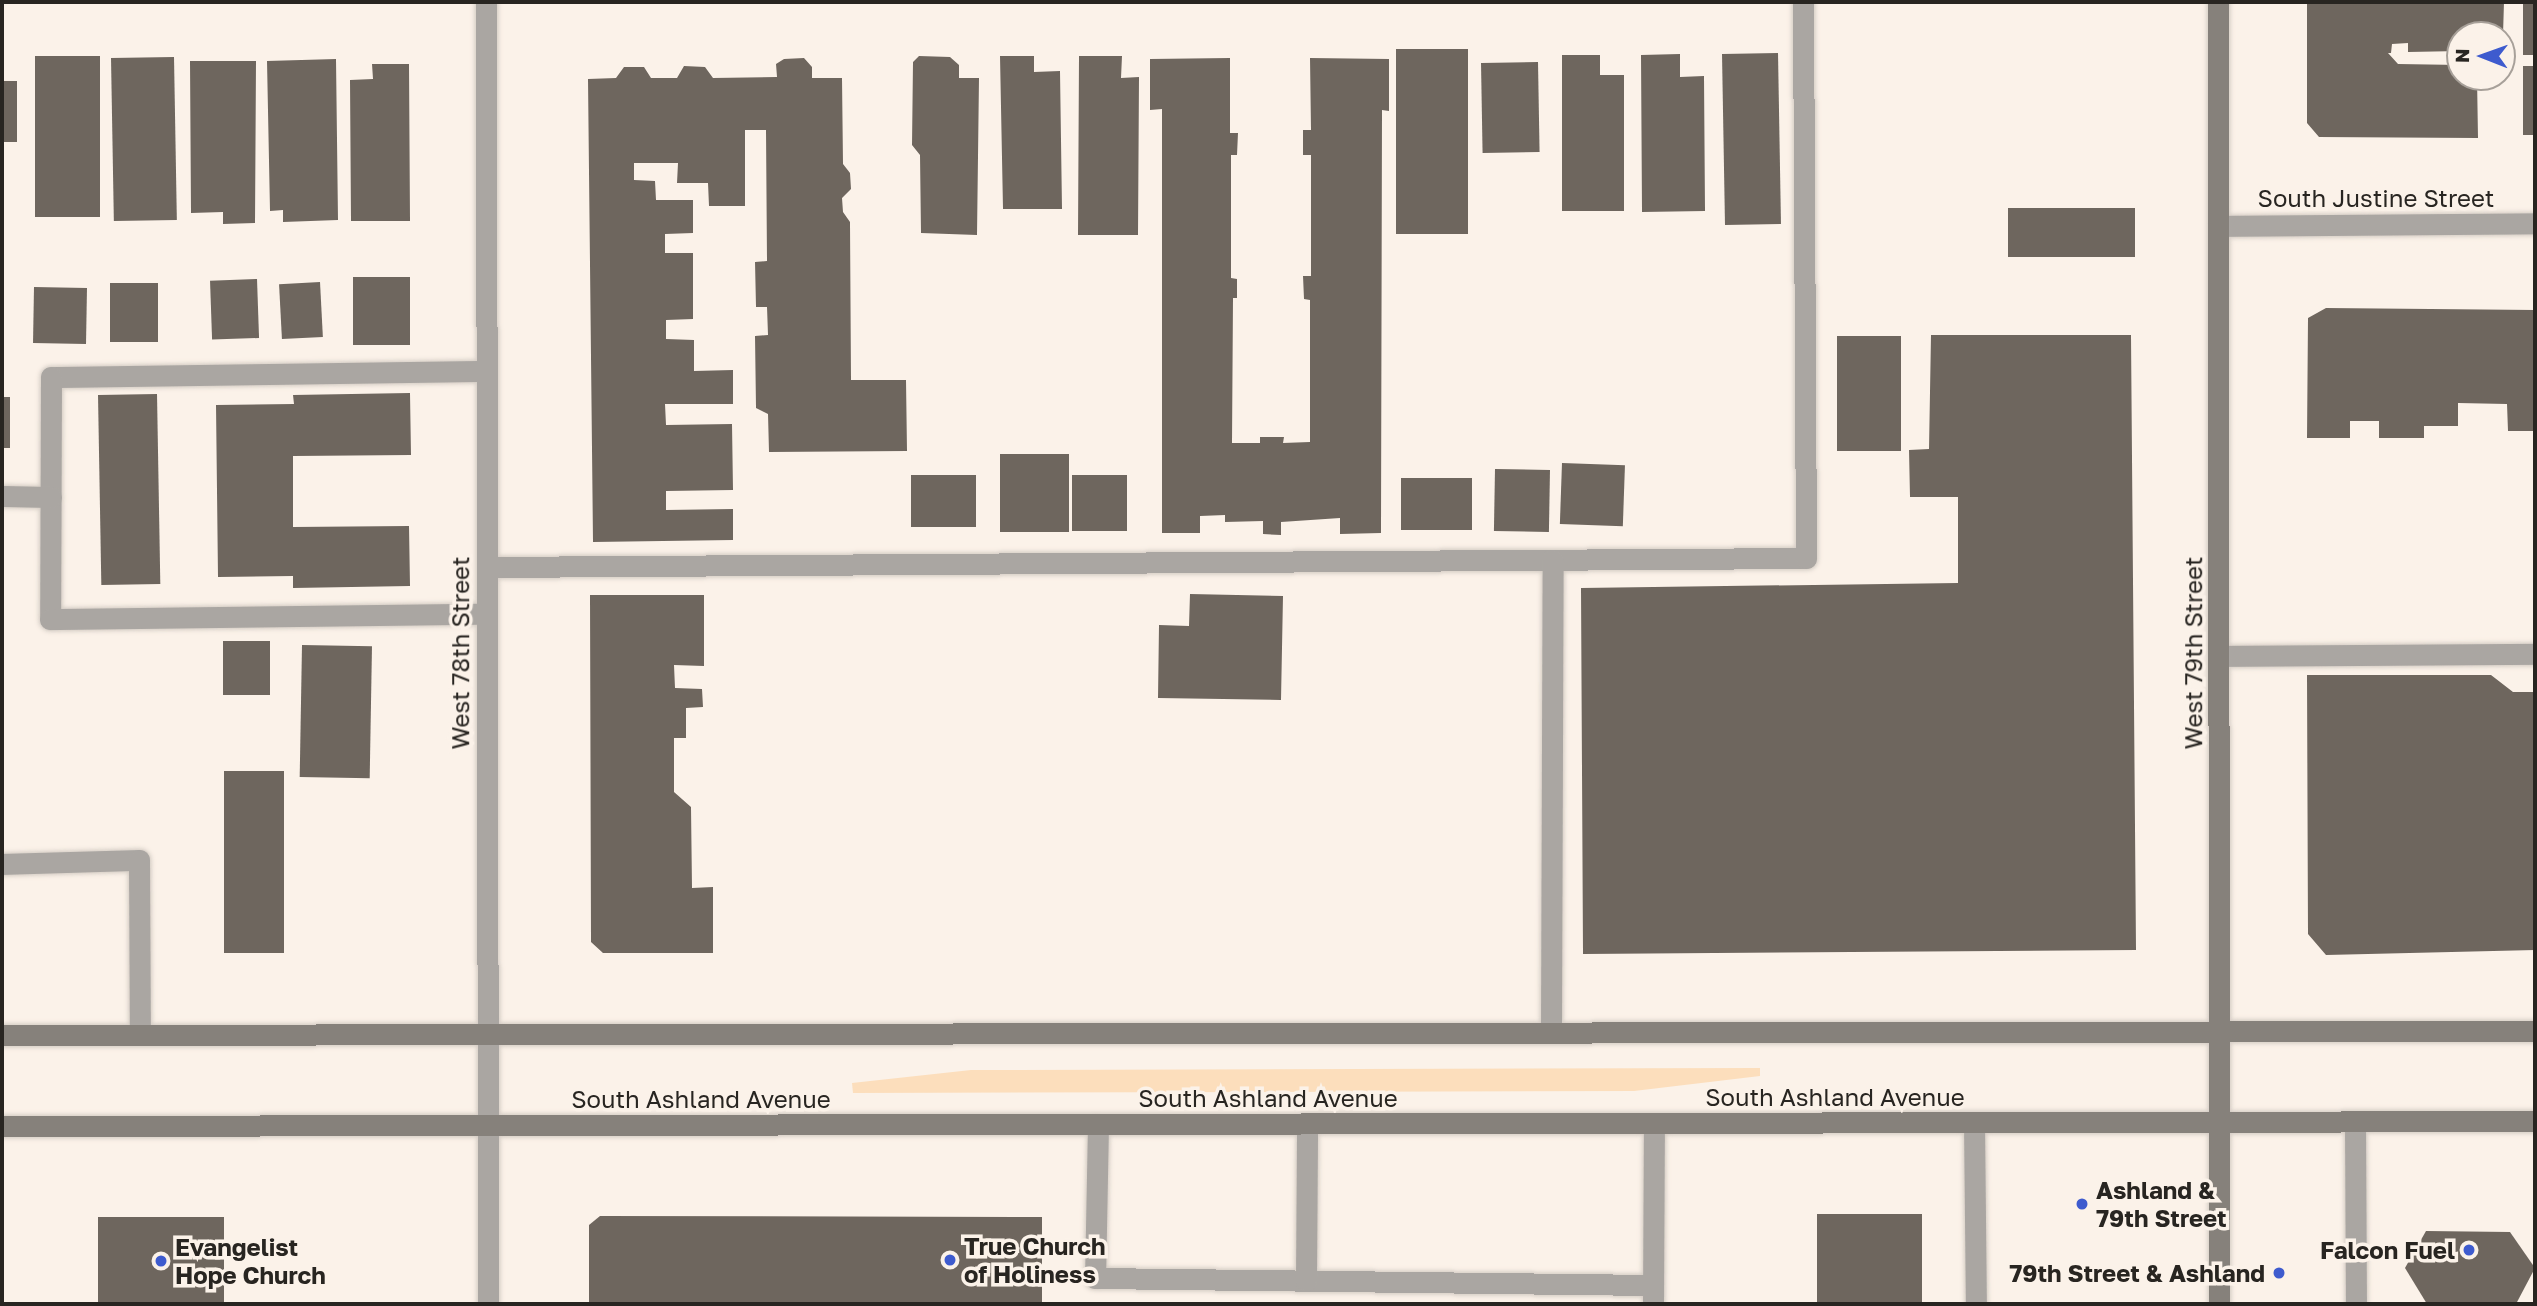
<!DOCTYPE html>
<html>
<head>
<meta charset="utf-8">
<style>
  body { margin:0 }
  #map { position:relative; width:2537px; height:1306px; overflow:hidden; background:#fbf2e9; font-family:"Golos Text",sans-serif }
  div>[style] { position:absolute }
  .green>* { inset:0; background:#fcdebc }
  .building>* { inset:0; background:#6e665e; transform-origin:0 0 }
  .roads { filter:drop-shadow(0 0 2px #d5cdc5) drop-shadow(0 0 2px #d5cdc5) }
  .lane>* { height:21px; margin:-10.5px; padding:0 10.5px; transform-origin:10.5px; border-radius:10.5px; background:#aaa6a2 }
  .street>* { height:21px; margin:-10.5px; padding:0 10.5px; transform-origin:10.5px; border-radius:10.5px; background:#aaa6a2 }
  .secondary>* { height:21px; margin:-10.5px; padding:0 10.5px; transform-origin:10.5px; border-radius:10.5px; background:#86817b }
  .dots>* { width:19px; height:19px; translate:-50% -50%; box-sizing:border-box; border:4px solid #fbf2e9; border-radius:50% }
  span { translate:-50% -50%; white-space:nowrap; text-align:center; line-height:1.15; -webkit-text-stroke:7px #fbf2e9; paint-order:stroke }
  .street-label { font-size:24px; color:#282521 }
  .poi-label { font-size:24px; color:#282521; font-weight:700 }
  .left { translate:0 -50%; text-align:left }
  .right { translate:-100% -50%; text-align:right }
  .frame { position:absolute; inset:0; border:4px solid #282521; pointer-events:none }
  .north { position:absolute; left:2446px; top:21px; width:70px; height:70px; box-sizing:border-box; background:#fbf2e9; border:2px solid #a7a099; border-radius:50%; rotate:271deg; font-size:19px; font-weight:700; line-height:28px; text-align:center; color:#282521 }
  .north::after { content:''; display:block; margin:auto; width:24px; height:32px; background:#3e5bce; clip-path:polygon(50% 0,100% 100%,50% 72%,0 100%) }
</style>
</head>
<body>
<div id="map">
  <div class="green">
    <i style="clip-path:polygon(1760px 1068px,1760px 1076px,1634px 1091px,853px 1093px,852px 1083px,971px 1070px)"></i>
  </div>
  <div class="building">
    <i style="clip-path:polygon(2307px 2px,2504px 2px,2503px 35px,2460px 35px,2460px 51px,2408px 52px,2408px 43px,2392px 44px,2391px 53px,2388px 53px,2398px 64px,2460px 65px,2460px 77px,2477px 77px,2478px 138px,2319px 137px,2307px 123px)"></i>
    <i style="left:2523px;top:4px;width:12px;height:51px"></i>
    <i style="left:1468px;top:49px;width:185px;height:72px;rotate:90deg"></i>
    <i style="left:1778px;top:53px;width:171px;height:56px;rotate:89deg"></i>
    <i style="clip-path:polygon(1680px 54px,1680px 77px,1704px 76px,1705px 211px,1642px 212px,1641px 55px)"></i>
    <i style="clip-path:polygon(1562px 55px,1600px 55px,1600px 75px,1624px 75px,1624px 211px,1562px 211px)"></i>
    <i style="left:100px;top:56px;width:161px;height:65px;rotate:90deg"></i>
    <i style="clip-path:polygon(919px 56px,950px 57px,959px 65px,959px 78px,979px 78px,977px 235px,921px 233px,920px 155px,912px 145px,913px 62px)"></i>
    <i style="clip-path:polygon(1000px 56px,1034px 56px,1034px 72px,1060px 71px,1062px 209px,1003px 209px)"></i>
    <i style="clip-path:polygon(1079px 56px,1122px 56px,1121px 78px,1139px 77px,1138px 235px,1078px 235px)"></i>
    <i style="left:174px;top:57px;width:163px;height:63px;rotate:89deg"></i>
    <i style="clip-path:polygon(804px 58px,812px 67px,812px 78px,842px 78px,843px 164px,850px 173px,851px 189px,842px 198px,843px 212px,850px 222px,851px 380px,906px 380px,907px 451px,769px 452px,768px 414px,756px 408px,755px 336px,768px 335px,767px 307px,756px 307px,755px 262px,767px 261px,766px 130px,745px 130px,745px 206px,709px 206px,708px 183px,677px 183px,678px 163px,634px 163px,634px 180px,655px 181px,656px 200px,693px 200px,693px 233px,665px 234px,665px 253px,693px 253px,693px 319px,666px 320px,666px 339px,694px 340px,694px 371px,733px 370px,733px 404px,665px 404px,666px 425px,732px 424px,733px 490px,666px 491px,666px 510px,733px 509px,733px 540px,593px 542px,588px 79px,616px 78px,624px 67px,644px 67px,651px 78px,677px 78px,684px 66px,705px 67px,713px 78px,777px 77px,776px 64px,784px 59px)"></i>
    <i style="clip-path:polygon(1230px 58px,1230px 133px,1238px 133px,1237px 155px,1231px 155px,1231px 278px,1237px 279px,1237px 298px,1233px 298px,1232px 443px,1260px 443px,1260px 437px,1284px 437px,1283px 443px,1310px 442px,1310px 300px,1304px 299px,1303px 276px,1311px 276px,1311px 155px,1303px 155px,1303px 130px,1311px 130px,1310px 58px,1389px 59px,1389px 111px,1382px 110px,1381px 533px,1340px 534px,1340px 518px,1281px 522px,1281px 535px,1263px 534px,1263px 521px,1225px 522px,1225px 515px,1200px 516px,1200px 533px,1162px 533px,1162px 109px,1150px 110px,1150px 59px)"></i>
    <i style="clip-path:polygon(336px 59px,338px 220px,283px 222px,283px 210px,270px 211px,267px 61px)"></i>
    <i style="clip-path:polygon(190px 61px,256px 61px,255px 223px,223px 224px,223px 212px,191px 213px)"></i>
    <i style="left:1538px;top:62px;width:90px;height:57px;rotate:89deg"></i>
    <i style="clip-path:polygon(372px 64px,409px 64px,410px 221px,351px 221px,350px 80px,373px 79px)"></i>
    <i style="left:2535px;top:66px;width:69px;height:12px;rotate:90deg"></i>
    <i style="left:2px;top:81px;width:15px;height:61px"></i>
    <i style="left:2008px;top:208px;width:127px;height:49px"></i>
    <i style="left:353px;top:277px;width:57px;height:68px"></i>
    <i style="left:257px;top:279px;width:59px;height:47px;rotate:88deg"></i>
    <i style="left:320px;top:282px;width:55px;height:41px;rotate:87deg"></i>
    <i style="left:110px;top:283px;width:48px;height:59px"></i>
    <i style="left:34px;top:287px;width:53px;height:56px;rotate:1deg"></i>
    <i style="clip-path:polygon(2326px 308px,2535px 310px,2535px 431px,2508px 431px,2507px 404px,2458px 403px,2458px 426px,2424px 426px,2424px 438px,2379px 438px,2379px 421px,2350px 421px,2350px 438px,2307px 438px,2308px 318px)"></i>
    <i style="clip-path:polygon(1931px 335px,2131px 335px,2136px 950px,1583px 954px,1581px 588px,1958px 583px,1958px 497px,1910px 497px,1909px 450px,1929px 449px)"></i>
    <i style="left:1837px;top:336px;width:64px;height:115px"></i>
    <i style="clip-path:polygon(410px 393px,411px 455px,293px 456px,293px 527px,409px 526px,410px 586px,293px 588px,293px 576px,218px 577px,216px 405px,294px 404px,293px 395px)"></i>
    <i style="left:157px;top:394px;width:190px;height:59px;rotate:89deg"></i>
    <i style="left:2px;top:397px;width:8px;height:51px"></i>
    <i style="left:1000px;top:454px;width:69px;height:78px"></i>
    <i style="left:1562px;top:463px;width:63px;height:61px;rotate:2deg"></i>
    <i style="left:1495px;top:469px;width:55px;height:62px;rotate:1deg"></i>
    <i style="left:911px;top:475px;width:65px;height:52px"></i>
    <i style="left:1072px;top:475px;width:55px;height:56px"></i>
    <i style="left:1401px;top:478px;width:71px;height:52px"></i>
    <i style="clip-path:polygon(1190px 594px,1283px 596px,1281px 700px,1158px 698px,1159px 625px,1189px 626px)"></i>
    <i style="clip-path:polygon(590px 595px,704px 595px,704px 666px,674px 665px,675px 688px,702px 689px,703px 707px,686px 708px,686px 738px,674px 738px,674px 792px,691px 807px,692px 888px,713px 887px,713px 953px,603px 953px,591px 942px)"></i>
    <i style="left:270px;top:641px;width:54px;height:47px;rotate:90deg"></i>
    <i style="left:302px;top:645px;width:70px;height:132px;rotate:1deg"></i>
    <i style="clip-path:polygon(2307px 675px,2491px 675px,2513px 692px,2535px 692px,2535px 950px,2326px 955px,2308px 934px)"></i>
    <i style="left:284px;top:771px;width:182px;height:60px;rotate:90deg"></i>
    <i style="left:1922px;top:1214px;width:90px;height:105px;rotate:90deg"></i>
    <i style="clip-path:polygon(600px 1216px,1042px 1217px,1042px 1304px,589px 1304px,589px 1225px)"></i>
    <i style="left:224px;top:1217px;width:87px;height:126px;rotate:90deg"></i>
    <i style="clip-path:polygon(2426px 1231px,2510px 1232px,2535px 1268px,2516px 1304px,2427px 1304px,2405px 1268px)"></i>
  </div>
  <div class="roads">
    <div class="lane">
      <i style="left:486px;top:371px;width:435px;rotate:179.2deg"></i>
      <i style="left:51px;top:377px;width:242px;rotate:90.2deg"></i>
      <i style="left:50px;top:619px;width:437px;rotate:-0.7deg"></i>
      <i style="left:2px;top:496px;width:49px;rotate:1.2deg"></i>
      <i style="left:487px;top:567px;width:1319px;rotate:-0.39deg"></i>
      <i style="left:1806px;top:558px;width:556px;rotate:-90.31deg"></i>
      <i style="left:2219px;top:656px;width:316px;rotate:-0.4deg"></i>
      <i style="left:2px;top:864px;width:137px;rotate:-1.7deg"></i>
      <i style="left:139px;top:860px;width:175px;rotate:89.7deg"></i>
      <i style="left:1551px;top:1032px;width:472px;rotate:-89.8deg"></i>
      <i style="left:2355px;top:1122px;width:182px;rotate:89.7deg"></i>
      <i style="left:1974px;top:1123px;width:181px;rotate:89.4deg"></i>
      <i style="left:1098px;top:1124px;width:154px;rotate:91.1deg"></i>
      <i style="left:1095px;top:1278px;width:558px;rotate:0.72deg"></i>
      <i style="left:1306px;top:1280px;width:156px;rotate:-89.6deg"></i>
      <i style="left:1653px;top:1304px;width:181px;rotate:-89.7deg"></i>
    </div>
    <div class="street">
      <i style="left:486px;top:2px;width:1302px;rotate:89.91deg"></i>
      <i style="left:2218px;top:226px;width:317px;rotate:-0.5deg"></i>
    </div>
    <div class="secondary">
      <i style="left:2218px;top:2px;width:1302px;rotate:89.96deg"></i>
      <i style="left:2px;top:1035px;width:2533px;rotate:-0.09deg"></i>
      <i style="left:2px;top:1126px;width:2533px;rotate:-0.11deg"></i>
    </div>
  </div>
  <div class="dots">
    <i style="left:2082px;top:1204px;background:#3e5bce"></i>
    <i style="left:2469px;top:1250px;background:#3e5bce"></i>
    <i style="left:950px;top:1260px;background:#3e5bce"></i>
    <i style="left:161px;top:1261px;background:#3e5bce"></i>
    <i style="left:2279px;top:1273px;background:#3e5bce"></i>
  </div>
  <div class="street-label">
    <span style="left:2376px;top:198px">South Justine Street</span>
    <span style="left:460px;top:653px;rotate:-90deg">West 78th Street</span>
    <span style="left:2193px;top:653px;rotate:-90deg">West 79th Street</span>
    <span style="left:1835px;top:1097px">South Ashland Avenue</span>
    <span style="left:1268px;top:1098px">South Ashland Avenue</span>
    <span style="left:701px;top:1099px">South Ashland Avenue</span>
  </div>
  <div class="poi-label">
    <span class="left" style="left:2096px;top:1204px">Ashland &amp;<br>79th Street</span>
    <span class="left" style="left:964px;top:1260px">True Church<br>of Holiness</span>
    <span class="left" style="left:175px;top:1261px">Evangelist<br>Hope Church</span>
    <span class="right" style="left:2455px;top:1250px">Falcon Fuel</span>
    <span class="right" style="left:2265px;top:1273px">79th Street &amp; Ashland</span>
  </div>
  <div class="frame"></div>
  <div class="north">N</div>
</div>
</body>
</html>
